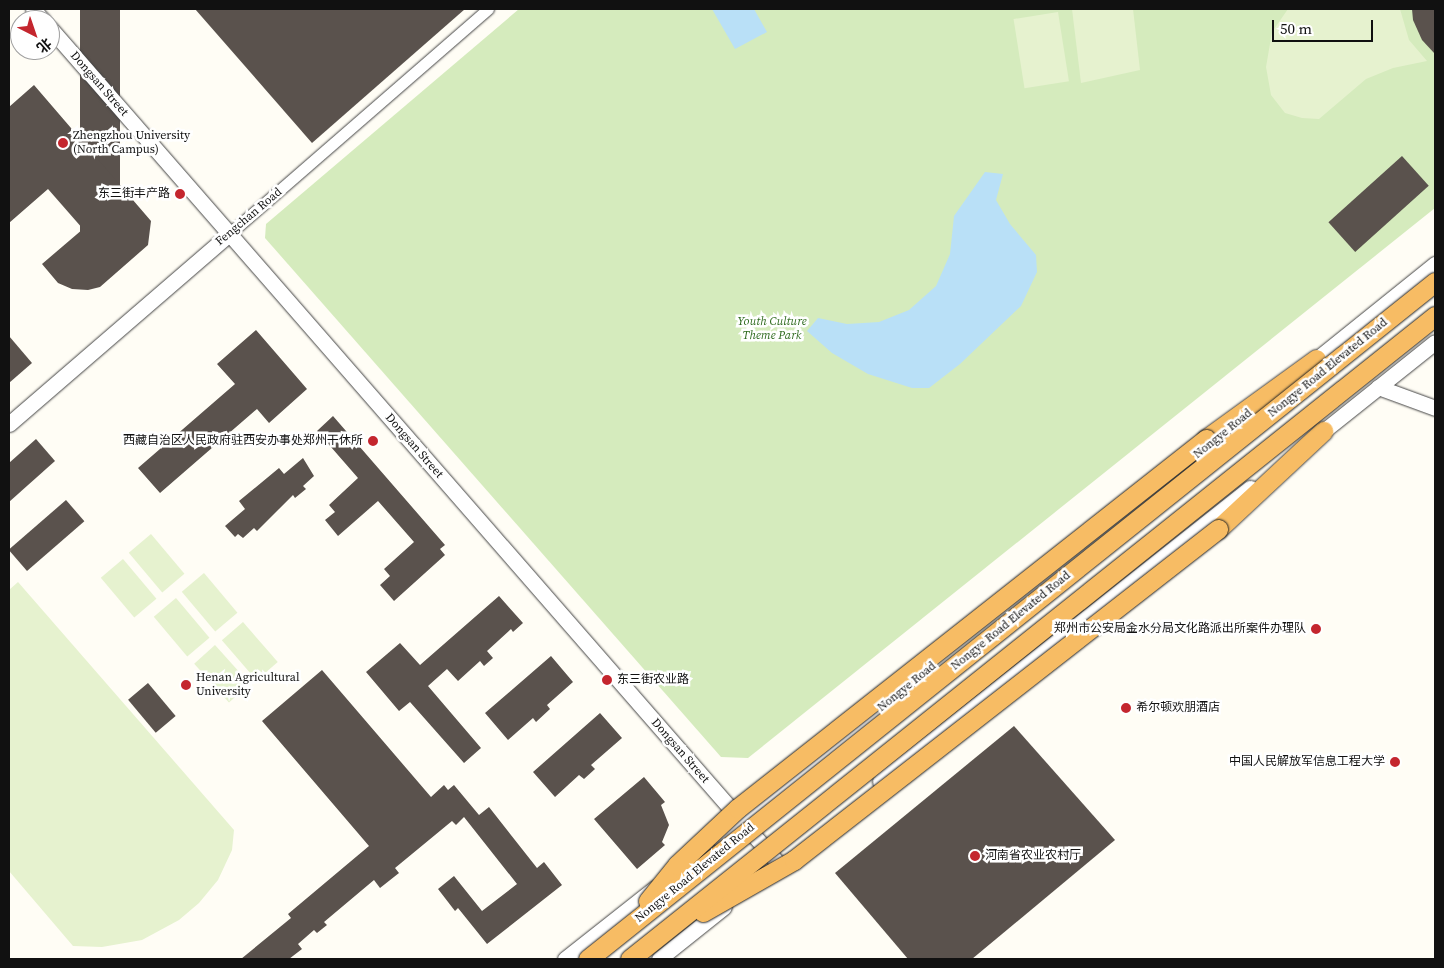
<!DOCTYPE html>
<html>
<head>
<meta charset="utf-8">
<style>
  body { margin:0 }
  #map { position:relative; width:1444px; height:968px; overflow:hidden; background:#fffdf5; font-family:"Source Serif 4","Noto Sans SC",serif }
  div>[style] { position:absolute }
  .green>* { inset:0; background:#d5ebbd }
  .pitch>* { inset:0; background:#e6f2cf; transform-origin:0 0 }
  .water>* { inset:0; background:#b9e0f7 }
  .building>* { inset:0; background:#5a524d; transform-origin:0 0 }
  .roads { filter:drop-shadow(0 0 1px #444) drop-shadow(0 0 1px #444) }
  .minor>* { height:11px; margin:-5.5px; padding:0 5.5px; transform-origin:5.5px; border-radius:5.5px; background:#fff }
  .tertiary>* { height:15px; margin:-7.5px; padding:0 7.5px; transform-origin:7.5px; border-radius:7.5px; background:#fff }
  .trunk>* { height:19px; margin:-9.5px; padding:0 9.5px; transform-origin:9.5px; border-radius:9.5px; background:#f7bc64 }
  .bridges { filter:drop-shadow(0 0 1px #222) drop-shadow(0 0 1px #222) }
  .trunk-bridge>* { height:19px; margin:-9.5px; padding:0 9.5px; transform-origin:9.5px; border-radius:9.5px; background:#f7bc64 }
  .dots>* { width:14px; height:14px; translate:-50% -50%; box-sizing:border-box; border:2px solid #fff; border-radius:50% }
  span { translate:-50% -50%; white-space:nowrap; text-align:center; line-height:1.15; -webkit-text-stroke:5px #fff; paint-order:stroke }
  .street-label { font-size:12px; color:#111 }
  .poi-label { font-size:12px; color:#111 }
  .left { translate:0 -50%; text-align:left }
  .right { translate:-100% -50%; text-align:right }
  .park-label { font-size:12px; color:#2f6b1f; font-style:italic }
  .frame { position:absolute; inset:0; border:10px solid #111; pointer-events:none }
  .north { position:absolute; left:10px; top:10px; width:50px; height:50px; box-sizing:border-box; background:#fff; border:1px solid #a0a0a0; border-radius:50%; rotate:139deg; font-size:14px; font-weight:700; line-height:20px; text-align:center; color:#111 }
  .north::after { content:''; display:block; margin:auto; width:18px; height:22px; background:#c4262e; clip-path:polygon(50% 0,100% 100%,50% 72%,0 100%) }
  .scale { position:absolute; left:1272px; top:20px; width:101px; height:22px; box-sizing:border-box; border:2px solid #111; border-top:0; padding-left:6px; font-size:15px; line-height:18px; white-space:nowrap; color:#111; -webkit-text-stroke:4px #fff; paint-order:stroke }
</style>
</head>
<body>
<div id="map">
  <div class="green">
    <i style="clip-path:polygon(519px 9px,1435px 9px,1435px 208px,748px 758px,721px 757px,265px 238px,266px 224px)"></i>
  </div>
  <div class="pitch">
    <i style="clip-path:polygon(1072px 9px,1133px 9px,1140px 70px,1081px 83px)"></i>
    <i style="clip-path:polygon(1288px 9px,1400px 9px,1409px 40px,1427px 61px,1393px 68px,1366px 79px,1319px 119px,1302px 118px,1285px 113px,1271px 95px,1266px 67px,1272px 32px)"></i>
    <i style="left:1058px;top:12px;width:70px;height:45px;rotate:81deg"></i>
    <i style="left:151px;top:534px;width:52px;height:29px;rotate:50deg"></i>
    <i style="left:123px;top:559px;width:52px;height:29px;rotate:50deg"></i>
    <i style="left:204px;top:573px;width:52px;height:29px;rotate:50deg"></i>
    <i style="clip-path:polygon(18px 582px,234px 830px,232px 850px,218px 880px,199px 903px,179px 920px,142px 940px,102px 947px,73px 946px,9px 871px,9px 590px)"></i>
    <i style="left:176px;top:598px;width:52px;height:29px;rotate:50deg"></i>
    <i style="left:243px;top:622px;width:53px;height:28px;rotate:49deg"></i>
    <i style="left:215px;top:645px;width:52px;height:28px;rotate:48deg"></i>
  </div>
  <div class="water">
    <i style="clip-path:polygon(712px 9px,754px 9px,767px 32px,735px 49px)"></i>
    <i style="clip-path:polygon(985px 172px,1003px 174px,996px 200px,1010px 224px,1036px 255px,1037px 272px,1021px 306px,960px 364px,929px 388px,912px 388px,868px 374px,832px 353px,807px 331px,818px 318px,847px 324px,879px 322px,909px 310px,936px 286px,950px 254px,954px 216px)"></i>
  </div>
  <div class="building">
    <i style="left:80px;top:9px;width:40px;height:245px"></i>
    <i style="clip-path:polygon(195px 9px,465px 9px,312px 143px)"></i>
    <i style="clip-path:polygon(1412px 9px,1435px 9px,1435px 54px,1422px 40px,1413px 20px)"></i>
    <i style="clip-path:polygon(34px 85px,151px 221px,148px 245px,100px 287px,88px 290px,72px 289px,58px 283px,42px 264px,83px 229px,48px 189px,9px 223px,9px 107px)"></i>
    <i style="left:1402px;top:156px;width:40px;height:99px;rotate:48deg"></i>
    <i style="clip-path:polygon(256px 330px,307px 389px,269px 423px,257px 409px,160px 493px,138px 468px,235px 384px,217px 364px)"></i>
    <i style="clip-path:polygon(9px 336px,32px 363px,9px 383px)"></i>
    <i style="clip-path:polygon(333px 416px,445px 545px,440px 549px,445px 555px,394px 601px,380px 585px,390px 576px,384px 569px,414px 542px,378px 501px,338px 536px,325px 520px,335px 512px,329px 505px,358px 478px,317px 431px)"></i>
    <i style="clip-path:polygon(36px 439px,55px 461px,9px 502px,9px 463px)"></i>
    <i style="clip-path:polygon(303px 458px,314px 476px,303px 486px,306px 489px,295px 498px,293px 495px,257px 531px,254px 528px,243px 538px,238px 534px,235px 537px,225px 526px,245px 509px,239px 501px,279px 468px,284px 474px)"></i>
    <i style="left:66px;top:500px;width:28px;height:76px;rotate:49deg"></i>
    <i style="clip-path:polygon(499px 596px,523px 623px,513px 632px,511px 629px,487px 651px,493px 658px,484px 666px,480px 661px,458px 681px,447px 669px,428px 686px,481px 748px,464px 763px,410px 702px,399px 711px,366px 672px,400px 643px,420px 665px)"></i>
    <i style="clip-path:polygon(551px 656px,573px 682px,547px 705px,550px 709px,536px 722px,533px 718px,508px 740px,485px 713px)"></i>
    <i style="clip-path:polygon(322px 670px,431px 797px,444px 785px,448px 790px,454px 785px,479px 815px,489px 807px,537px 868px,544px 862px,562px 885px,487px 944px,458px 908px,455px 911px,438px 889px,454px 876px,482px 911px,517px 884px,464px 817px,456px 825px,452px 821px,395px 868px,399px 873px,380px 888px,374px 880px,324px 922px,327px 925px,317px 933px,314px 930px,298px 944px,302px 949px,289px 959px,241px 959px,291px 918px,288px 914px,369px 846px,262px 721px)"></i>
    <i style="left:148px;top:683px;width:43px;height:26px;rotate:50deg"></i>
    <i style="clip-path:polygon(600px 713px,622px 738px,591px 765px,595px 769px,584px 779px,579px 775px,555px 797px,533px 772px)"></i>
    <i style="clip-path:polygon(1014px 726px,1115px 840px,972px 959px,908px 959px,835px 873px)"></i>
    <i style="clip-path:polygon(644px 777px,665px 802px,661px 805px,669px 825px,662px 842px,665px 845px,637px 869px,594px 819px)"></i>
  </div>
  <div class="roads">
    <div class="minor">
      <i style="left:229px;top:234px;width:343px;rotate:-41deg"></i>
    </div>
    <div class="tertiary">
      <i style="left:33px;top:9px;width:15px;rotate:48deg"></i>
      <i style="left:50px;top:28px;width:1108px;rotate:48.92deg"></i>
      <i style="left:1308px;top:366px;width:163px;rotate:-38.8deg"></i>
      <i style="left:1378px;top:387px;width:61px;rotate:20.2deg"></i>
      <i style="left:9px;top:424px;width:291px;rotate:-40.8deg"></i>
      <i style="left:1316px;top:437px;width:152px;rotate:-38.6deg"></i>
      <i style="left:880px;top:781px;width:472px;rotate:-38.4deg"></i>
      <i style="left:718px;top:838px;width:242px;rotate:-38.6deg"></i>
      <i style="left:565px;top:959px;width:115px;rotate:-38.3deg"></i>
      <i style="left:659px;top:959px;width:83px;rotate:-38.7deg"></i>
    </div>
    <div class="trunk">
      <i style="left:1206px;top:439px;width:136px;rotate:-36deg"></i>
      <i style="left:1218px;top:529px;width:144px;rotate:-43deg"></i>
    </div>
  </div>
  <div class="bridges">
    <div class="trunk-bridge">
      <i style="left:648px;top:901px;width:46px;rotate:-51.1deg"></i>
      <i style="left:677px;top:865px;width:83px;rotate:-43.1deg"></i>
      <i style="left:738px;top:808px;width:596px;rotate:-38.25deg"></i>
      <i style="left:703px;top:912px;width:105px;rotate:-29.7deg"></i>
      <i style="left:794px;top:860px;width:538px;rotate:-37.98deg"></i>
      <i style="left:588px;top:959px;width:1084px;rotate:-38.64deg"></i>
      <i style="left:630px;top:959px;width:1030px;rotate:-38.62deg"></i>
    </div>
  </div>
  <div class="dots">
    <i style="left:63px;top:143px;background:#c4262e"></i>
    <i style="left:180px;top:194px;background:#c4262e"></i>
    <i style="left:373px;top:441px;background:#c4262e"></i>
    <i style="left:1316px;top:629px;background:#c4262e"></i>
    <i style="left:607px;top:680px;background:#c4262e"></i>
    <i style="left:186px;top:685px;background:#c4262e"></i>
    <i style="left:1126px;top:708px;background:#c4262e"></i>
    <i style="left:1395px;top:762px;background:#c4262e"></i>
    <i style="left:975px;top:856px;background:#c4262e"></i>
  </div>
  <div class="street-label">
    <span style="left:99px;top:84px;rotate:49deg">Dongsan Street</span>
    <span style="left:249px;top:217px;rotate:-40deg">Fengchan Road</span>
    <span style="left:1328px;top:368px;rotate:-39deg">Nongye Road Elevated Road</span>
    <span style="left:1223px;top:434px;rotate:-39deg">Nongye Road</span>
    <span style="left:414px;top:446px;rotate:49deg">Dongsan Street</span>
    <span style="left:1011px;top:621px;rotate:-39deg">Nongye Road Elevated Road</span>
    <span style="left:907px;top:687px;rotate:-39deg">Nongye Road</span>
    <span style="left:680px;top:751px;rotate:49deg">Dongsan Street</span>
    <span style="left:695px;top:873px;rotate:-39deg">Nongye Road Elevated Road</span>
  </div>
  <div class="poi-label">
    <span class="left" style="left:73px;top:143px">Zhengzhou University<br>(North Campus)</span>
    <span class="right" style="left:170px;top:194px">东三街丰产路</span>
    <span class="right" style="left:363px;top:441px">西藏自治区人民政府驻西安办事处郑州干休所</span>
    <span class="right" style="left:1306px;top:629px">郑州市公安局金水分局文化路派出所案件办理队</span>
    <span class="left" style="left:196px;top:685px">Henan Agricultural<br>University</span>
    <span class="left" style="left:617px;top:680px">东三街农业路</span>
    <span class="left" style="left:1136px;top:708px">希尔顿欢朋酒店</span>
    <span class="right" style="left:1385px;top:762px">中国人民解放军信息工程大学</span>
    <span class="left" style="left:985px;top:856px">河南省农业农村厅</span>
  </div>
  <div class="park-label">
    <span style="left:772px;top:329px">Youth Culture<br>Theme Park</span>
  </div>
  <div class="frame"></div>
  <div class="north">北</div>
  <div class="scale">50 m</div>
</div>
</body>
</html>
